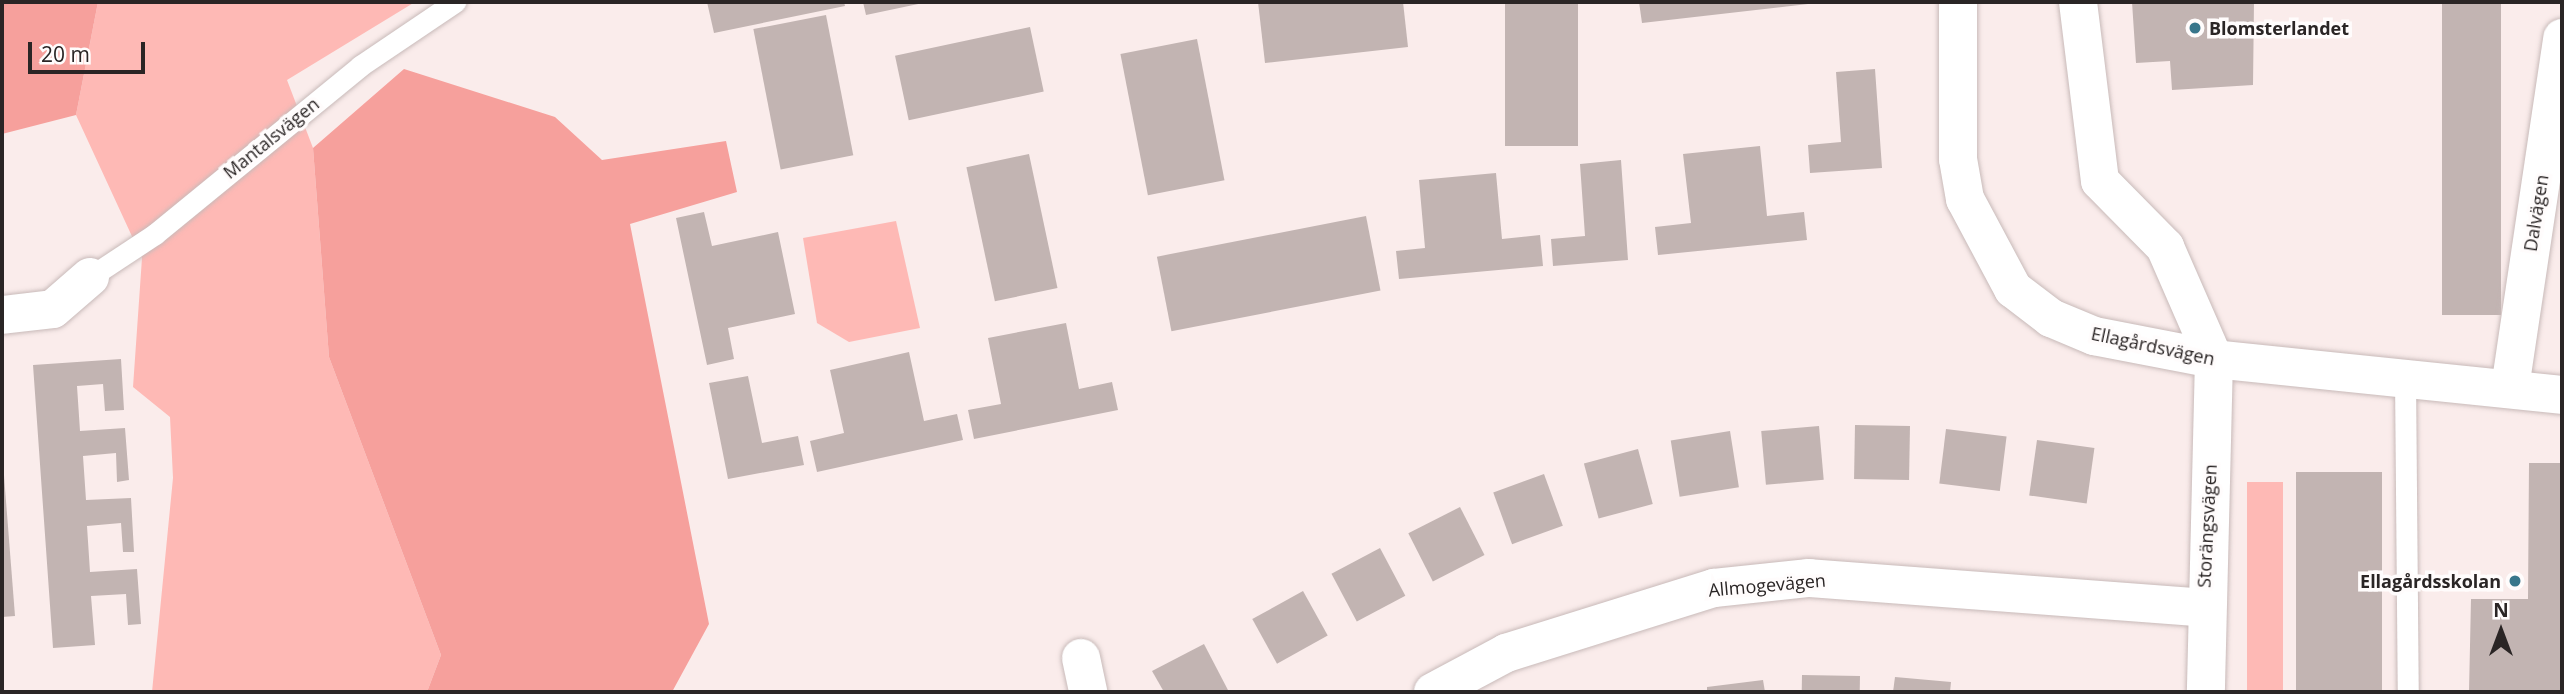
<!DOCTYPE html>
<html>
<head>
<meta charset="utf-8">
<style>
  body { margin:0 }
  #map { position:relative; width:2564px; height:694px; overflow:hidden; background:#faeceb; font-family:"Open Sans",sans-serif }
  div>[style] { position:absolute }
  .green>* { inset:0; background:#feb9b5; transform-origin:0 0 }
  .forest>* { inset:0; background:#f6a09c }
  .building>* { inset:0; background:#c2b4b2; transform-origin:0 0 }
  .roads { filter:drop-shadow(0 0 2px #c8bab9) drop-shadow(0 0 2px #c8bab9) }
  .service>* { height:21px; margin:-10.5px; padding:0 10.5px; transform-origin:10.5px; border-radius:10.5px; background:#fff }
  .minor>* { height:38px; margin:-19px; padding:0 19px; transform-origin:19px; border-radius:19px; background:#fff }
  .dots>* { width:19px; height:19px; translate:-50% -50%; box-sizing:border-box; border:4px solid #fffcfc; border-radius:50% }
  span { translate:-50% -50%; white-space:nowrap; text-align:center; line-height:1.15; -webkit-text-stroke:7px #fffcfc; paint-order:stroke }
  .poi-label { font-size:18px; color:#2a2525; font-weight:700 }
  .left { translate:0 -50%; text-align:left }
  .right { translate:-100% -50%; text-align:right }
  .street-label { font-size:18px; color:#2a2525 }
  .frame { position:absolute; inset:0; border:4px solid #2a2525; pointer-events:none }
  .north { position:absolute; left:2466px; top:596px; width:70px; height:70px; -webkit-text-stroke:5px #fffcfc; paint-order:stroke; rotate:0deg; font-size:19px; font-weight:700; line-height:28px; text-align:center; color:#2a2525 }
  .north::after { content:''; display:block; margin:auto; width:24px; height:32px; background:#2a2525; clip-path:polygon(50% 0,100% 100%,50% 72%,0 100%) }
  .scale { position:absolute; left:28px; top:42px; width:117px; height:32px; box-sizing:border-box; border:4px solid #2a2525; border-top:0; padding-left:9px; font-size:21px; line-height:24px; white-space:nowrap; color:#2a2525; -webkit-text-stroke:5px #fffcfc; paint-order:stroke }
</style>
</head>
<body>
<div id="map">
  <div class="green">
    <i style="clip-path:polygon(98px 2px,415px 2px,287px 80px,313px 148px,329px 357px,441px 655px,427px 692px,152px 692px,173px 478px,170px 417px,133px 387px,142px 258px,76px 115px)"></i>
    <i style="clip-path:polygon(896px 221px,920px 328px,849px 342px,817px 323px,803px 238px)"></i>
    <i style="left:2247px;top:482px;width:36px;height:210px"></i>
  </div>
  <div class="forest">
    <i style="clip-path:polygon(2px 2px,98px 2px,76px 115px,2px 134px)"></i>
    <i style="clip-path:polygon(404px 69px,555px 117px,602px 160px,726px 141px,737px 192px,630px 224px,709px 624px,672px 692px,427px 692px,441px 655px,329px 357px,313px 148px)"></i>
  </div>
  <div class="building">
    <i style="clip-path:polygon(707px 2px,844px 2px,845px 6px,714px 33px)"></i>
    <i style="clip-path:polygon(863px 2px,923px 2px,923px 3px,866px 15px)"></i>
    <i style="clip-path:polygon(1258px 2px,1403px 2px,1408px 47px,1265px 63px)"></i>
    <i style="left:1505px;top:2px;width:73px;height:144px"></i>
    <i style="clip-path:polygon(1639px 2px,1808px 2px,1808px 4px,1642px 23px)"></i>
    <i style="clip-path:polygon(2132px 2px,2254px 2px,2253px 85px,2172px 90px,2170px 61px,2136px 63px)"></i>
    <i style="left:2442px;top:2px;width:59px;height:313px"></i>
    <i style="left:826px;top:15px;width:143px;height:74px;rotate:79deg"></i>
    <i style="left:1030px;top:27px;width:66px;height:138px;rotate:78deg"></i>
    <i style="left:1197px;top:39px;width:144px;height:78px;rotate:79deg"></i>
    <i style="clip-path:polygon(1875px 69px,1882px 168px,1810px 173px,1808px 145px,1841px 142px,1836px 72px)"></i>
    <i style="clip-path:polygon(1760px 146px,1767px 216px,1804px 212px,1807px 240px,1658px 255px,1655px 227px,1691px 223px,1683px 154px)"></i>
    <i style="left:1029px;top:154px;width:137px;height:64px;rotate:78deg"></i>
    <i style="clip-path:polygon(1621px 160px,1628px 260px,1553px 266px,1551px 239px,1585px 236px,1580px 164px)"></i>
    <i style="clip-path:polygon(1496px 173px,1502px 239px,1540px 235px,1543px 266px,1399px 279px,1396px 251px,1425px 248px,1419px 180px)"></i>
    <i style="clip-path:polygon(704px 212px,712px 246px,778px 232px,795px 314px,728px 328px,734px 359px,707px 365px,676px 218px)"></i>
    <i style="left:1366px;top:216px;width:76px;height:213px;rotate:79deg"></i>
    <i style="clip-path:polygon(1066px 323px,1079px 389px,1112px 382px,1118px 410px,974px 439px,968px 410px,1001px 404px,988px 338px)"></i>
    <i style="clip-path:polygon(909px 352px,924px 421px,957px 414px,963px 440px,817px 472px,810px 441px,844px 433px,830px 370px)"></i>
    <i style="clip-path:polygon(121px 359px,124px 410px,105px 411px,103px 384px,77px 386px,80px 431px,125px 428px,129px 480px,117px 482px,116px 453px,83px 456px,86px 500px,131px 498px,134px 552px,123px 552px,121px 523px,87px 526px,90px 572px,137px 569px,141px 624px,128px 625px,126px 594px,91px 596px,95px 645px,53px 648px,33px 365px)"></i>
    <i style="clip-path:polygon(748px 376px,762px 443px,798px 436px,804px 465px,728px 479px,709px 383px)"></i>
    <i style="left:1855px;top:425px;width:55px;height:54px;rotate:1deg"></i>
    <i style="left:1819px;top:426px;width:54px;height:58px;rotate:85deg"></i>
    <i style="left:1946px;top:429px;width:61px;height:55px;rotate:7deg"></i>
    <i style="left:1730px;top:431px;width:57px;height:60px;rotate:81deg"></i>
    <i style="left:2037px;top:440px;width:58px;height:56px;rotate:8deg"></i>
    <i style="left:1638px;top:449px;width:57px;height:56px;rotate:75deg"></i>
    <i style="clip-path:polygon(2px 450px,15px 616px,2px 617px)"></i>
    <i style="clip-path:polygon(2529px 463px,2562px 463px,2562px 692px,2469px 692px,2471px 599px,2528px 599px)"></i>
    <i style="left:2296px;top:472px;width:86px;height:220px"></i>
    <i style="left:1544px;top:474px;width:55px;height:54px;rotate:70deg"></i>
    <i style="left:1460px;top:507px;width:54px;height:58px;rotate:63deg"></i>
    <i style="left:1380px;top:548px;width:54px;height:55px;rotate:62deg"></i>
    <i style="left:1303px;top:591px;width:51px;height:58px;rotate:61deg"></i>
    <i style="clip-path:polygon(1204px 644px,1229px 692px,1164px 692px,1152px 671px)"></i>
    <i style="left:1802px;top:675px;width:58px;height:17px;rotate:1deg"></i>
    <i style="clip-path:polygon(1895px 677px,1951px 682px,1950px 692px,1893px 692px)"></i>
    <i style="clip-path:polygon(1763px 680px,1765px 692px,1707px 692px,1707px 687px)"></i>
  </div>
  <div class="roads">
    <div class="service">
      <i style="left:90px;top:277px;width:78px;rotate:-33.5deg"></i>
      <i style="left:155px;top:234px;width:265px;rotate:-39.3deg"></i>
      <i style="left:360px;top:66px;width:115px;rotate:-34deg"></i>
      <i style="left:2405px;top:376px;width:316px;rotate:89.5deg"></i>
    </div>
    <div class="minor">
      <i style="left:1958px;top:2px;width:157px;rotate:90deg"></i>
      <i style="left:1958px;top:159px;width:41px;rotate:80.1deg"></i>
      <i style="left:1965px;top:199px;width:102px;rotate:61.9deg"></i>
      <i style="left:2013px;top:289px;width:48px;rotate:37.3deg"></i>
      <i style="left:2051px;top:318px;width:47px;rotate:22.7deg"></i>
      <i style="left:2094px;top:336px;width:122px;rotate:10.9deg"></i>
      <i style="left:2214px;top:359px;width:350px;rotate:5.9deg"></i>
      <i style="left:2078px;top:2px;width:180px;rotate:83deg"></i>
      <i style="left:2100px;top:181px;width:93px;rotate:45.4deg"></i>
      <i style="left:2165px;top:247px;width:122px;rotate:66.4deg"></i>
      <i style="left:2214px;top:359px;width:333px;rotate:91.4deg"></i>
      <i style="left:2px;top:315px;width:51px;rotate:-6.7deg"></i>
      <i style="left:53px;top:309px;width:49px;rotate:-40.9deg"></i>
      <i style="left:2510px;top:388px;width:354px;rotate:-81.5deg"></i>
      <i style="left:1081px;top:658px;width:35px;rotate:78deg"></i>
      <i style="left:1433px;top:692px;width:83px;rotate:-28.1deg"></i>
      <i style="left:1506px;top:653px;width:218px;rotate:-17.4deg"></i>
      <i style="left:1714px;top:588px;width:96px;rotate:-6deg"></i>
      <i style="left:1809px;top:578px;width:396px;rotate:4.3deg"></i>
    </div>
  </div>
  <div class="dots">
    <i style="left:2195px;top:28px;background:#38768b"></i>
    <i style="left:2515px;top:581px;background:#38768b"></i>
  </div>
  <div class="poi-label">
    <span class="left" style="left:2209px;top:28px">Blomsterlandet</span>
    <span class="right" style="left:2501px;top:581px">Ellagårdsskolan</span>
  </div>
  <div class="street-label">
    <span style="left:271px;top:138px;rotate:-39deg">Mantalsvägen</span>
    <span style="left:2536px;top:213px;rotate:-81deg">Dalvägen</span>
    <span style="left:2153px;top:346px;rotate:12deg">Ellagårdsvägen</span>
    <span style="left:2207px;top:526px;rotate:-87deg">Storängsvägen</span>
    <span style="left:1767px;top:585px;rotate:-5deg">Allmogevägen</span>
  </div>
  <div class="frame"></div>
  <div class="north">N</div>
  <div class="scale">20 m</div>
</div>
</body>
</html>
